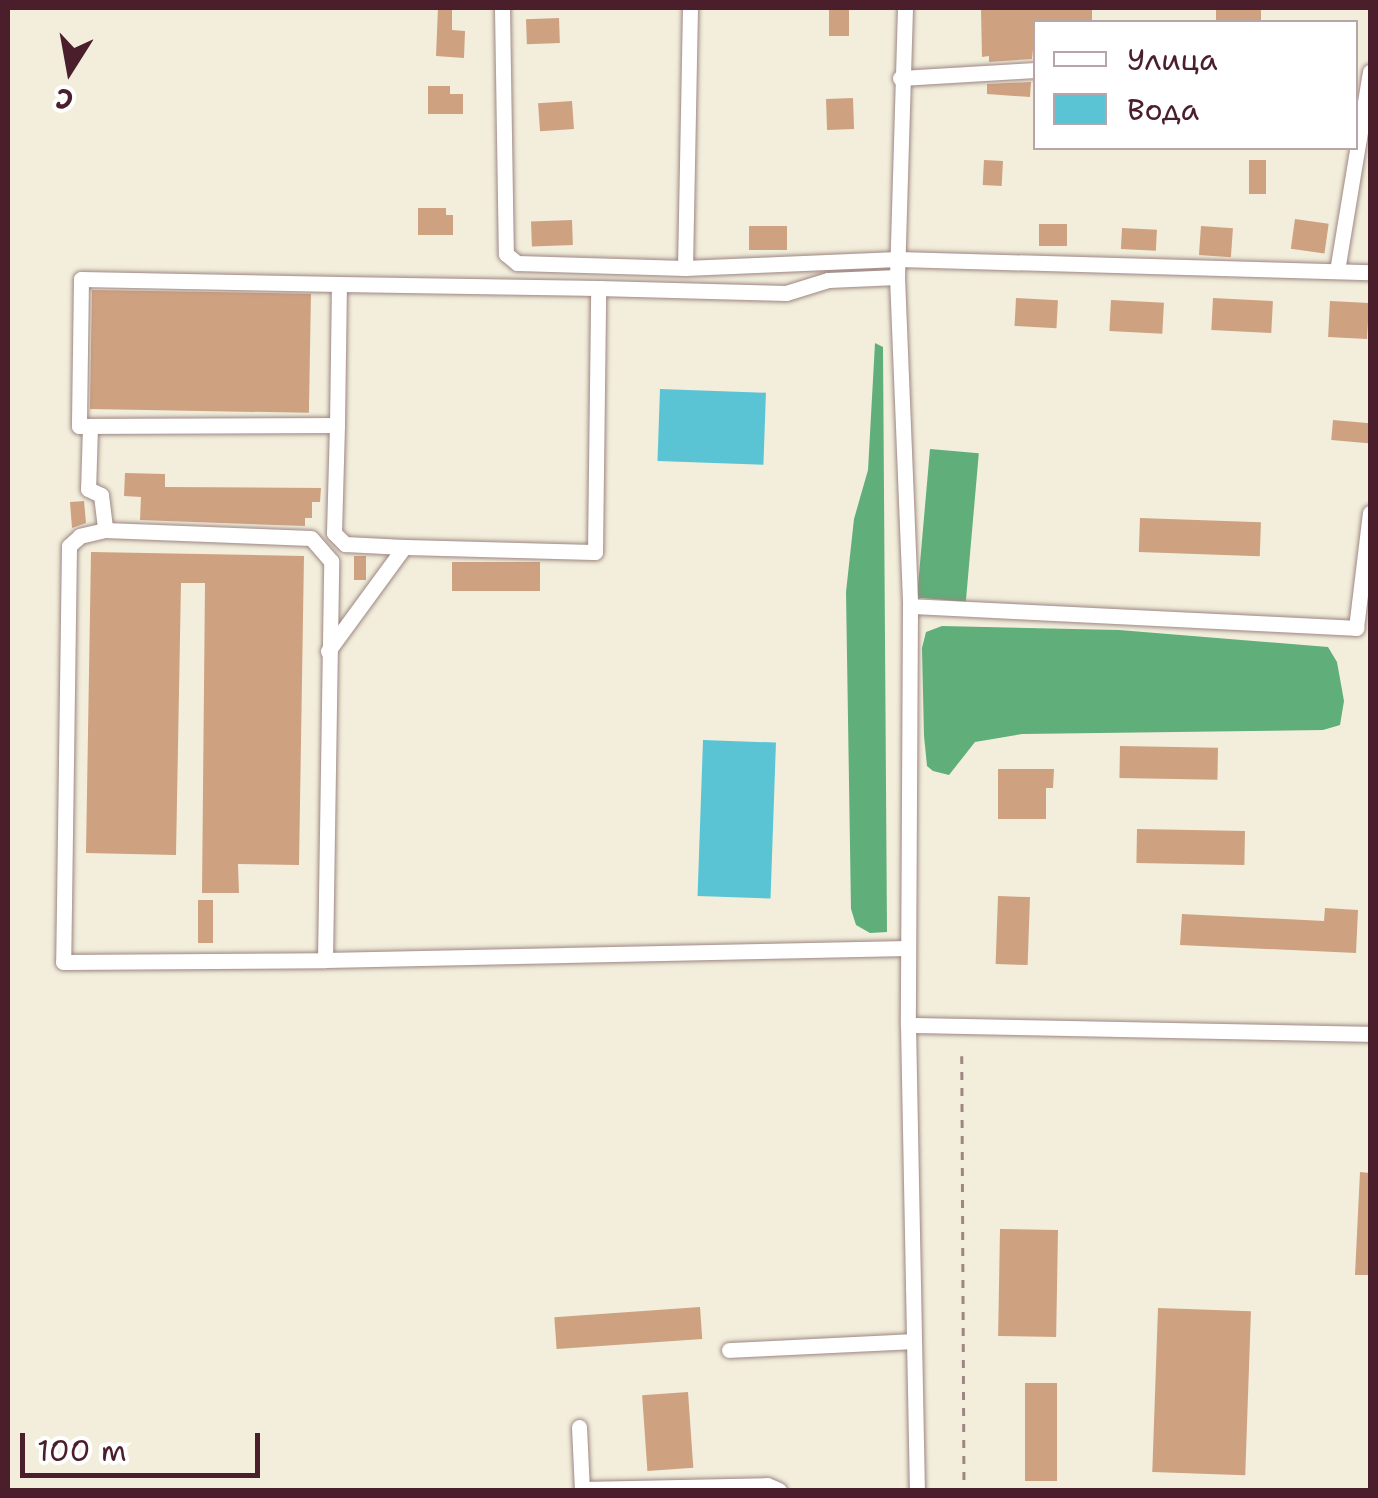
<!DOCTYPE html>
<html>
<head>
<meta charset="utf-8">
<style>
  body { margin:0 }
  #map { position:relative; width:1378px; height:1498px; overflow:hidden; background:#f2eedb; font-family:"Shantell Sans",sans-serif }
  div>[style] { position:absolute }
  .forest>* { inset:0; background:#60ae79; transform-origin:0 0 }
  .water>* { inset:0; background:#5ac4d5; transform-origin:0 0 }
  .building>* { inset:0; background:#cea181; transform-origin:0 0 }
  .path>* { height:2.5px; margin-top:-1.25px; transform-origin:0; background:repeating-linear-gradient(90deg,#9e8683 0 8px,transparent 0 16px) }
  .roads { filter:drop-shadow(0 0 2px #9e8683) drop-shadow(0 0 2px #9e8683) }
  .minor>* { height:15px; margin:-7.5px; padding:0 7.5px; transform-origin:7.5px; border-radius:7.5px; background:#fff }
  span { translate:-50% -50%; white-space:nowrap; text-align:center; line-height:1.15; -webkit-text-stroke:8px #fff; paint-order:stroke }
  .frame { position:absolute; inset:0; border:10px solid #4a1f2b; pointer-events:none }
  .legend { position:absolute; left:1033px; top:20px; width:325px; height:130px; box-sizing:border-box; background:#fff; border:2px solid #b7a5aa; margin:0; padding:12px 18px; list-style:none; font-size:30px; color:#4a1f2b }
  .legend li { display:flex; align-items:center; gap:20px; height:50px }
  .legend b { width:50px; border:2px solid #b7a5aa }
  .north { position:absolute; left:20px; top:20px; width:100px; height:100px; -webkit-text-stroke:8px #fff; paint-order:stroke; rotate:191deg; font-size:28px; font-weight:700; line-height:40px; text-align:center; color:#4a1f2b }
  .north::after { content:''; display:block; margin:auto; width:35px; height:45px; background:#4a1f2b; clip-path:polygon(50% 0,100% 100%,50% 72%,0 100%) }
  .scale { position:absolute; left:20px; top:1433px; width:240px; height:45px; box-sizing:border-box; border:5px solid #4a1f2b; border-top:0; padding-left:12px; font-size:30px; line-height:35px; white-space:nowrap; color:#4a1f2b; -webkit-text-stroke:8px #fff; paint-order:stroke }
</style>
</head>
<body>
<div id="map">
  <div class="forest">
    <i style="clip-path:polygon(875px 343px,883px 347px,887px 932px,870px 933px,856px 925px,851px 909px,846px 592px,854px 519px,868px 470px)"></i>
    <i style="left:930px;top:449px;width:49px;height:149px;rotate:5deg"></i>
    <i style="clip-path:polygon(942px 626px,1119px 630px,1328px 647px,1337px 662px,1344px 701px,1340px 725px,1323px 730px,1022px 734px,975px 742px,949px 775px,933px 771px,927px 766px,924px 736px,922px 648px,926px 632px)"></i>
  </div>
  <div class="water">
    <i style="left:660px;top:389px;width:106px;height:72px;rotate:2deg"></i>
    <i style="left:703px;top:740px;width:73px;height:156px;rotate:2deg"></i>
  </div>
  <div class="building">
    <i style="clip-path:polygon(438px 8px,452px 8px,452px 30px,465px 31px,464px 58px,436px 56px)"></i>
    <i style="left:829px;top:8px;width:20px;height:28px"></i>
    <i style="clip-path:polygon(1092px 8px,1092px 22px,1036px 22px,1032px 59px,989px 62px,989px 56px,982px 57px,981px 10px)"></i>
    <i style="left:1216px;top:8px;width:45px;height:14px"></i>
    <i style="left:559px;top:18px;width:25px;height:33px;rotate:88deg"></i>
    <i style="clip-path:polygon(1031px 82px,1030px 97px,987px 94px,987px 84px)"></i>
    <i style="clip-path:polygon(428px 86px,450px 86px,450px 94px,463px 94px,463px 114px,428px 114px)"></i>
    <i style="left:853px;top:98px;width:31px;height:27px;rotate:88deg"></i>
    <i style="left:572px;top:101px;width:28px;height:34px;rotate:86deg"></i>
    <i style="left:984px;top:160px;width:19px;height:25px;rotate:3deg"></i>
    <i style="left:1249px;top:160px;width:17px;height:34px"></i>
    <i style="clip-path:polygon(418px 208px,446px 208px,446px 215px,453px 215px,453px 235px,418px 235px)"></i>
    <i style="left:1295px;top:219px;width:34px;height:30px;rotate:8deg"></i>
    <i style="left:572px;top:220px;width:25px;height:41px;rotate:88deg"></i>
    <i style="left:1039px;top:224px;width:28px;height:22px"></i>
    <i style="left:787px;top:226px;width:24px;height:38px;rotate:90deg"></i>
    <i style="left:1201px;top:226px;width:32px;height:29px;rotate:4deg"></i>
    <i style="left:1122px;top:228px;width:35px;height:21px;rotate:3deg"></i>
    <i style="left:92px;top:290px;width:219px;height:119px;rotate:1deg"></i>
    <i style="left:1016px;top:298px;width:42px;height:28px;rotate:3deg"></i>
    <i style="left:1213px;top:298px;width:60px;height:32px;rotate:3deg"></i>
    <i style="left:1111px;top:300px;width:53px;height:31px;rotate:3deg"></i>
    <i style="left:1330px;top:301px;width:39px;height:36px;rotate:3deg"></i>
    <i style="left:1333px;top:420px;width:37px;height:20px;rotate:5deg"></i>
    <i style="clip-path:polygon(125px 473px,165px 474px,165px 487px,321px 488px,320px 502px,312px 502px,312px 518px,305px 518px,305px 526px,140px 520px,141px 497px,124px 496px)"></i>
    <i style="clip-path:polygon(84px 501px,86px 523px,72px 528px,70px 502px)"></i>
    <i style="left:1140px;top:518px;width:121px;height:34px;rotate:2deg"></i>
    <i style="clip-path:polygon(91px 552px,304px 556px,299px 865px,238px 864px,239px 893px,202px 893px,205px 583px,181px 583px,176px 855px,86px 853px)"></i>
    <i style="left:354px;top:556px;width:12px;height:24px"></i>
    <i style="left:452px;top:562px;width:88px;height:29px"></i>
    <i style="left:1120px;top:746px;width:98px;height:32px;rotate:1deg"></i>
    <i style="clip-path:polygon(998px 769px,1054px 769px,1053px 788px,1046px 788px,1046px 819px,998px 819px)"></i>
    <i style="left:1137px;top:829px;width:108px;height:34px;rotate:1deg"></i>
    <i style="left:998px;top:896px;width:32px;height:68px;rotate:2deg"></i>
    <i style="left:198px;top:900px;width:15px;height:43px"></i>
    <i style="clip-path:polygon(1325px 908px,1358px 910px,1356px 953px,1180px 945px,1182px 914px,1324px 921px)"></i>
    <i style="clip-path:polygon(1360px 1172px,1370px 1173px,1370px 1275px,1355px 1275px)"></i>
    <i style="left:1000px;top:1229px;width:58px;height:107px;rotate:1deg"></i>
    <i style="left:700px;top:1307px;width:32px;height:146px;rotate:86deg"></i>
    <i style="left:1158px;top:1308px;width:93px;height:164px;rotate:2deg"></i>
    <i style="left:1025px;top:1383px;width:32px;height:98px"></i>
    <i style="left:688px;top:1392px;width:76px;height:46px;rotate:86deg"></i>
  </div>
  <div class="path">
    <i style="left:962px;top:1056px;width:434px;rotate:89.7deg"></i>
  </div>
  <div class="roads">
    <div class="minor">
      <i style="left:502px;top:8px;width:246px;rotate:89.1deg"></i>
      <i style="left:506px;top:254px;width:14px;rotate:39deg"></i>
      <i style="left:517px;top:263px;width:168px;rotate:1.7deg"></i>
      <i style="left:685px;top:268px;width:213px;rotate:-2.4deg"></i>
      <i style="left:898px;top:259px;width:472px;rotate:1.6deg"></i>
      <i style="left:905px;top:8px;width:269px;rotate:91.7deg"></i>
      <i style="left:897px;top:277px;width:329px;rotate:87.7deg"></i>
      <i style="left:910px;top:606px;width:419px;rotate:90.3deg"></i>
      <i style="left:908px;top:1025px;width:465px;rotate:88.9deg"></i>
      <i style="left:900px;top:78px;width:136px;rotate:-3.4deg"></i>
      <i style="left:685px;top:268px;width:260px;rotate:-88.9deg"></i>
      <i style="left:1337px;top:271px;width:202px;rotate:-80.6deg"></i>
      <i style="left:598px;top:288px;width:188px;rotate:1.5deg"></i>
      <i style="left:786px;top:293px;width:44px;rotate:-17.2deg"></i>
      <i style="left:828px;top:280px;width:69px;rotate:-2.5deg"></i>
      <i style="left:337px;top:425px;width:108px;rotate:91.6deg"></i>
      <i style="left:334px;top:533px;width:16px;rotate:45deg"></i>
      <i style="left:345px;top:544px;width:59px;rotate:2.9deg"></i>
      <i style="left:90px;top:427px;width:62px;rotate:91.8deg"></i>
      <i style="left:88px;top:489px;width:14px;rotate:25deg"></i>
      <i style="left:101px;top:495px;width:35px;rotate:83deg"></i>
      <i style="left:910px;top:606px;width:447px;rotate:2.8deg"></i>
      <i style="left:1356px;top:628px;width:116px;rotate:-83.1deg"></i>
      <i style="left:328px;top:651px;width:129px;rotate:-53.8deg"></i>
      <i style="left:404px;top:547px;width:191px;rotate:1.5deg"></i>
      <i style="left:595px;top:552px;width:264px;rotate:-89.3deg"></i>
      <i style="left:598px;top:288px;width:259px;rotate:-179.1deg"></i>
      <i style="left:339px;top:284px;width:258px;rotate:-178.9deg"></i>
      <i style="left:81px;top:279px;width:147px;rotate:90.8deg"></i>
      <i style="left:79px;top:426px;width:258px;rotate:-0.2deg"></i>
      <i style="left:337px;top:425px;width:141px;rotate:-89.2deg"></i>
      <i style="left:325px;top:960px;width:399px;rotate:-89.1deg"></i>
      <i style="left:331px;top:561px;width:30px;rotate:-131deg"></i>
      <i style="left:311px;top:538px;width:206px;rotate:-177.8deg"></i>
      <i style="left:105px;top:530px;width:26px;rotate:167deg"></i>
      <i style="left:80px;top:536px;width:15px;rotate:138deg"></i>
      <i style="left:69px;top:546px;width:416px;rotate:90.8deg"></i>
      <i style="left:63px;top:962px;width:262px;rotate:-0.4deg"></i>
      <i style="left:325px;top:960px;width:583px;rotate:-1.18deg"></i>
      <i style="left:908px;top:1025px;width:462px;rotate:1.1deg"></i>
      <i style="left:729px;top:1350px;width:184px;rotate:-2.8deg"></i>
      <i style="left:579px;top:1427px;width:63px;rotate:87.3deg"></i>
      <i style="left:582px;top:1489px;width:185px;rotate:-1.2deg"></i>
      <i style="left:767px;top:1485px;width:13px;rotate:23deg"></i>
    </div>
  </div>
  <div class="frame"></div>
  <ul class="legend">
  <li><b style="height:12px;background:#fff"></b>Улица</li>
  <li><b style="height:28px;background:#5ac4d5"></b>Вода</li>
  </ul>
  <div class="north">С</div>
  <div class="scale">100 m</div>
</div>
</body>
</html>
